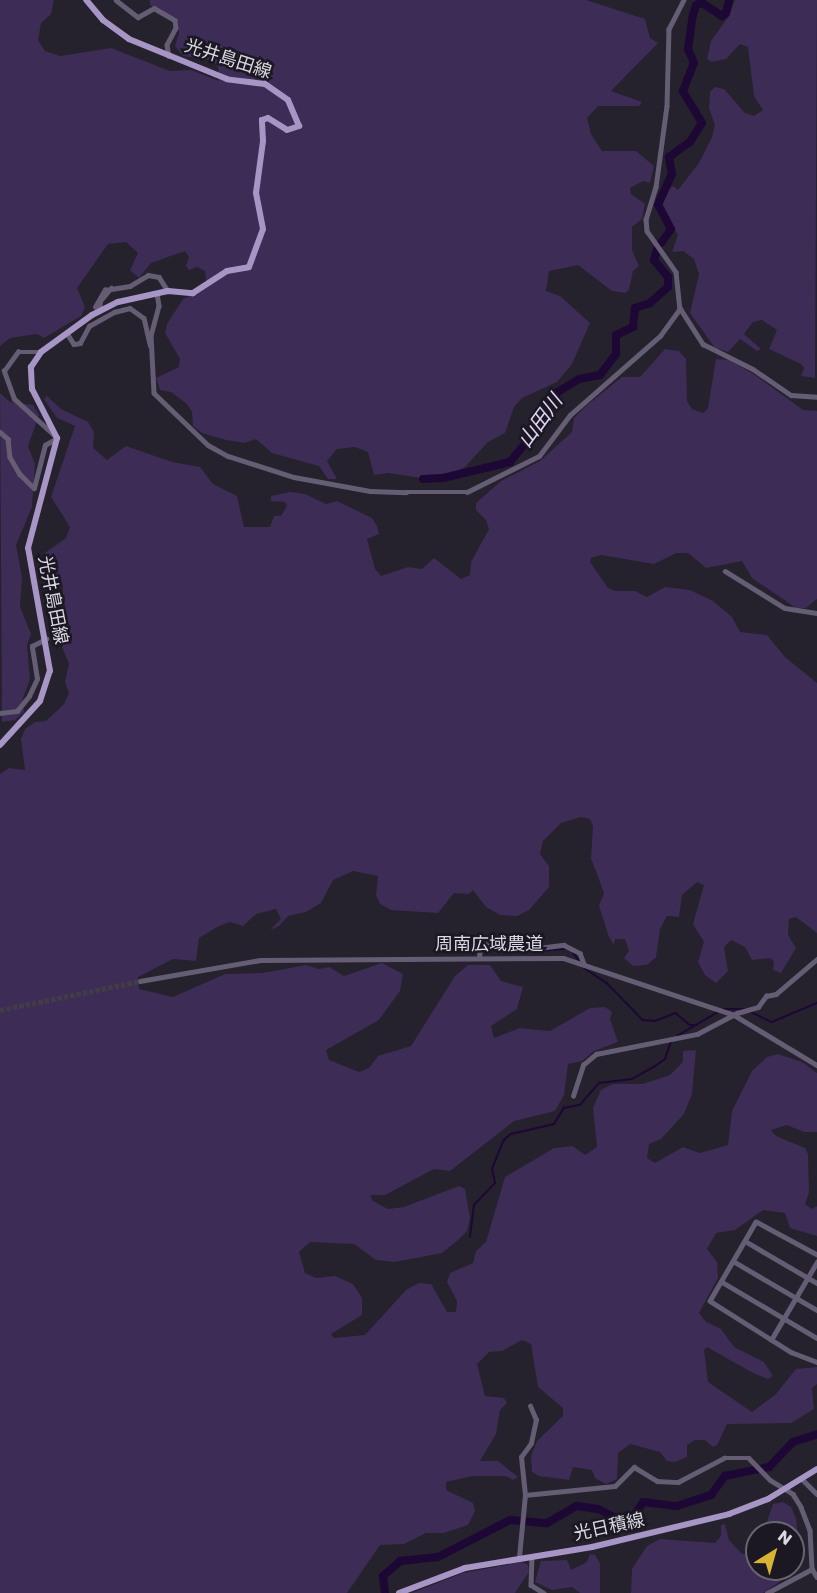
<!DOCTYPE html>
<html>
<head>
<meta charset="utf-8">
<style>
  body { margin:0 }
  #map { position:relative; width:817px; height:1593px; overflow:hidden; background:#25212d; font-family:Poppins,"Noto Sans JP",sans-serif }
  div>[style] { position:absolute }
  .green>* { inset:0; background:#3d2c55 }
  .stream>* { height:1.5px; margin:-0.75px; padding:0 0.75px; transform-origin:0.75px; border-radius:0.75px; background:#1d0735 }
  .river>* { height:8px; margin:-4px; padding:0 4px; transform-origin:4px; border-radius:4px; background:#1d0735 }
  .minor-tunnel>* { height:4.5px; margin-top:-2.25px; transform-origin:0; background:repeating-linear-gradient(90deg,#403c48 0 4.5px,transparent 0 6.5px) }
  .minor>* { height:4.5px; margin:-2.25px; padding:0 2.25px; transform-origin:2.25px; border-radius:2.25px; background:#655d74 }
  .major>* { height:6px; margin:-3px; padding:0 3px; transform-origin:3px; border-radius:3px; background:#a795c5 }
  span { translate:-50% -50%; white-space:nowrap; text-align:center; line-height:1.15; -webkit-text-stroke:5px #1c1823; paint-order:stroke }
  .street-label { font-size:18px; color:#dad8e0 }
  .water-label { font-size:20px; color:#e2d6f7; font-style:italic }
  .north { position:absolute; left:745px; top:1521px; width:60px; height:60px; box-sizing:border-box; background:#1c1823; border:2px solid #68656f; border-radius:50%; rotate:37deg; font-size:16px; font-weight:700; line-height:24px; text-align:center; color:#dad8e0 }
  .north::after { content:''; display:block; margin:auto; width:21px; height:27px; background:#d9b334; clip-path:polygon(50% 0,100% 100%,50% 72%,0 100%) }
</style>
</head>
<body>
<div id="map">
  <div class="green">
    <i style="clip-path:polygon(0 0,54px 0,51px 14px,41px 23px,38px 40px,45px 51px,60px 56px,111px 48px,170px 71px,191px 70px,219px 81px,218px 67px,212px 60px,183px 56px,175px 46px,179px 33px,178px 19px,150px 5px,150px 0,586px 0,645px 19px,650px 38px,658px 43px,611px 91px,642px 102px,639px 106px,598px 106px,587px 118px,591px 134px,602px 151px,636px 151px,654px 166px,650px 183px,643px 181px,630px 188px,631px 194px,645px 204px,642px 219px,632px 227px,632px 250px,639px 266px,633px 271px,629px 290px,625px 293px,612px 291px,578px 265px,549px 271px,546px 291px,560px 296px,590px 323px,572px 364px,557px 382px,522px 398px,514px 407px,505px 433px,488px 442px,465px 467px,448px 475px,422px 478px,388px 473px,374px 475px,368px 452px,355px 447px,337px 449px,327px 461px,337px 479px,328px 479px,319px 466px,272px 453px,256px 439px,244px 443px,226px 440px,202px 433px,193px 426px,192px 412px,187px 404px,171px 392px,160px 390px,156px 378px,179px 367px,180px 359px,165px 333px,167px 324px,183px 299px,207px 288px,205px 271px,197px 267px,189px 270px,186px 266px,189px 257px,185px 251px,151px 263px,139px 278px,130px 270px,138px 253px,126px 242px,108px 244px,77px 288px,85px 307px,81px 316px,44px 338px,37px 334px,10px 338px,0 346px)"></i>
    <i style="clip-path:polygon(735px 0,817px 0,815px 378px,801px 376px,804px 368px,801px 364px,769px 349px,777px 330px,762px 320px,753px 322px,744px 334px,761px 349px,757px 351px,740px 339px,728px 352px,715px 348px,690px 313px,699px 274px,694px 259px,683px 251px,672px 252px,678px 235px,661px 209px,665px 193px,673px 186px,678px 190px,699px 163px,712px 137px,715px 125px,709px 108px,710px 92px,715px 87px,724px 89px,745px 113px,754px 116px,763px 110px,754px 96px,748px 47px,740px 44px,726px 59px,712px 62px,707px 59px,711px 41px,729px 16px)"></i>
    <i style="clip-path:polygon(665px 349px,679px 351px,686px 359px,687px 401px,692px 409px,703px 413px,708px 408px,716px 359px,729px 360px,755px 375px,803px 410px,817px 411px,817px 599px,806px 608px,796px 608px,752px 578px,742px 561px,706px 568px,688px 553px,676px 553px,654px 564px,601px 555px,591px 558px,590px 562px,608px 588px,615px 591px,635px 591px,647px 597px,665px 587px,690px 590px,713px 601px,732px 617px,740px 632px,767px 635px,785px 657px,817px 683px,817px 933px,796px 917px,789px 919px,788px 935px,796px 948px,781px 973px,773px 970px,774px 961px,770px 958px,752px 960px,745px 947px,731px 940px,724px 947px,728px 971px,716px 983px,705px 975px,698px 962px,704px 942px,693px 924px,704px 885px,697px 882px,682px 895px,679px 917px,667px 916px,660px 929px,656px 957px,647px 965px,633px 966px,624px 958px,629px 951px,625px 939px,615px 939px,614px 945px,609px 937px,599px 906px,604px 893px,591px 858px,593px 826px,590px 819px,581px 817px,561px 823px,543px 841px,540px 854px,549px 866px,549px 887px,529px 910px,517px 916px,500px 915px,486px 907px,473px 890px,469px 894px,454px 893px,438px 913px,391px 910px,380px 904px,376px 895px,378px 876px,353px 871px,333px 880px,321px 903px,306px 912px,288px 916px,279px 926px,270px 930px,281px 919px,276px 909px,256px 914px,243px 926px,230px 922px,219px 926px,199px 938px,196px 961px,173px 959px,138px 977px,139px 989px,173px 997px,225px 974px,263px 973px,306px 965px,319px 969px,329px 967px,344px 976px,382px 963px,403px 974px,400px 991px,379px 1020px,326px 1050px,329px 1060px,359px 1072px,369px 1068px,378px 1056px,411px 1046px,455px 976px,468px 965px,490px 965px,501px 981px,523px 987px,517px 1009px,491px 1026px,494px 1038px,520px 1028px,550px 1031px,590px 1008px,605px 1007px,612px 1012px,610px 1019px,618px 1042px,594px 1051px,582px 1061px,568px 1064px,564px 1095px,555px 1111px,514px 1121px,450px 1171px,434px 1169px,385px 1195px,370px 1195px,373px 1201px,388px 1209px,404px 1207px,459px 1186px,465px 1189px,470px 1218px,467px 1231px,457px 1241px,442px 1253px,395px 1262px,376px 1260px,354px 1244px,310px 1242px,299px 1252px,305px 1273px,316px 1278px,335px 1276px,353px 1284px,362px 1298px,362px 1315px,331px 1334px,334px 1338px,365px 1335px,406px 1290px,419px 1283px,431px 1284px,447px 1312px,456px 1312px,457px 1301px,447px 1282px,450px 1273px,473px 1263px,476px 1251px,486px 1242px,505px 1177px,554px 1148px,573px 1146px,585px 1155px,597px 1147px,593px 1108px,601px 1090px,613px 1084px,643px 1084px,670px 1075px,683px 1062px,683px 1051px,696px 1050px,692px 1094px,684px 1114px,661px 1139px,649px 1144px,647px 1158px,655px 1163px,683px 1147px,700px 1153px,728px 1145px,732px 1111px,752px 1071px,767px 1057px,778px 1054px,802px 1062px,817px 1073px,817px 1132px,804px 1132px,787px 1125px,771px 1130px,776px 1136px,805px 1148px,808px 1154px,809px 1192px,805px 1204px,812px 1209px,817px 1206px,817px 1236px,790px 1228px,785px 1213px,763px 1210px,735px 1230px,716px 1233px,707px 1249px,717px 1262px,718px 1278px,699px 1313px,706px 1322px,721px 1329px,734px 1347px,764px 1362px,773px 1376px,768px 1379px,753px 1373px,707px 1347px,704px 1350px,708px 1382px,752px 1412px,776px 1394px,796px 1369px,817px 1367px,817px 1384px,812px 1388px,814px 1409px,791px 1423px,727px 1424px,717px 1445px,713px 1447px,705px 1440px,695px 1440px,687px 1445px,687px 1457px,675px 1462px,667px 1461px,660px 1452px,630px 1444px,618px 1453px,617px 1479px,606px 1484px,595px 1478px,592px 1470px,573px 1467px,569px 1480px,539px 1476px,532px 1472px,531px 1456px,537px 1441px,563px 1416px,563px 1408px,538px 1387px,531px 1344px,522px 1340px,502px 1351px,489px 1352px,477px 1364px,485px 1396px,504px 1398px,507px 1403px,500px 1410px,496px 1434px,480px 1461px,498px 1461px,518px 1477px,513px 1480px,506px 1476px,472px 1476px,446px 1482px,446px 1490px,473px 1503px,475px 1511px,468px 1525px,444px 1533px,426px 1533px,404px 1544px,380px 1545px,347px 1593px,0 1593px,0 774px,9px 768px,25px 770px,21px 739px,25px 729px,35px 722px,46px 721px,64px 704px,69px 693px,65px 682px,69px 664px,55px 630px,62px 618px,63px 587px,45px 553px,66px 538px,70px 527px,51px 497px,75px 426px,57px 418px,44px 399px,47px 396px,61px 409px,88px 422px,94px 432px,93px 448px,107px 460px,126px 446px,172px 462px,200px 467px,213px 484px,237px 496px,244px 527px,270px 527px,274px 516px,281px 516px,287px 506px,285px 502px,271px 501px,271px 496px,290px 492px,305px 494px,326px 504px,337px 501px,372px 518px,377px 526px,379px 534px,367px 539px,375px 569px,381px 576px,408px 567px,422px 569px,434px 558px,461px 579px,470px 575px,471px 562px,489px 529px,486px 520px,476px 510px,476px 503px,501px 481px,540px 461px,572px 432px,574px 418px,586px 406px,622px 377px,640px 377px)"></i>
    <i style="clip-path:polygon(0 393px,10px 402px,33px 405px,39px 415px,28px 446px,35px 464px,32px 507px,16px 545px,22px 577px,20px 607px,31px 634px,27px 645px,30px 679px,22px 701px,24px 712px,15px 720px,2px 722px)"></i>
    <i style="clip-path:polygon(783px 1502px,791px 1507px,796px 1518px,801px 1567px,763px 1593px,631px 1593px,632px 1569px,647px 1546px,660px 1539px,715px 1543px,721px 1536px,721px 1525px,725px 1524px,729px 1540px,742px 1554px,757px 1554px,757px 1569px,793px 1569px,793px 1533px,766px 1533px,765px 1527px,773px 1504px)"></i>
    <i style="clip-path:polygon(590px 1554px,595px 1555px,600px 1563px,600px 1593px,580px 1593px,572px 1587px,552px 1590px,535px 1582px,541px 1561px,567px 1560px,571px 1570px,587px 1562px)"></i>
    <i style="clip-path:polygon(522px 1562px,528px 1565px,529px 1572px,515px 1593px,412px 1593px,463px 1573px)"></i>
  </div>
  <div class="stream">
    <i style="left:506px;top:947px;width:30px;rotate:8deg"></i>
    <i style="left:536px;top:951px;width:30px;rotate:-4deg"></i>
    <i style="left:573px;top:952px;width:14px;rotate:54deg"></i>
    <i style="left:583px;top:967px;width:29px;rotate:34deg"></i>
    <i style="left:607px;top:983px;width:52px;rotate:45.8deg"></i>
    <i style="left:643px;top:1020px;width:12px;rotate:5deg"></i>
    <i style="left:655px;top:1021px;width:22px;rotate:-21deg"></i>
    <i style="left:676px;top:1013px;width:18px;rotate:41deg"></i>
    <i style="left:690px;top:1025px;width:7px"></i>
    <i style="left:724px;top:1009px;width:21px"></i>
    <i style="left:749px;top:1011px;width:25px;rotate:26deg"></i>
    <i style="left:772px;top:1022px;width:49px;rotate:-22.9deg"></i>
    <i style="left:677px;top:1036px;width:50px;rotate:-30.2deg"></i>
    <i style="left:470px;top:1237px;width:32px;rotate:-83deg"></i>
    <i style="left:474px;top:1205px;width:30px;rotate:-46deg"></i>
    <i style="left:495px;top:1183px;width:14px;rotate:-102deg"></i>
    <i style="left:492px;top:1169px;width:31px;rotate:-68deg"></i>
    <i style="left:504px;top:1140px;width:9px;rotate:-41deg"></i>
    <i style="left:511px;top:1134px;width:44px;rotate:-13.1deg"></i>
    <i style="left:554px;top:1124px;width:19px;rotate:-58deg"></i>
    <i style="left:564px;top:1108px;width:16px;rotate:-11deg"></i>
    <i style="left:580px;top:1105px;width:29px;rotate:-49deg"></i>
    <i style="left:599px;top:1083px;width:33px;rotate:-7deg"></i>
    <i style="left:632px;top:1079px;width:25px;rotate:-29deg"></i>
    <i style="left:654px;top:1067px;width:14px;rotate:-36deg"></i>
    <i style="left:665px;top:1059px;width:18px;rotate:-71deg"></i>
  </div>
  <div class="river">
    <i style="left:661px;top:243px;width:17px;rotate:-54deg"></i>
    <i style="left:671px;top:229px;width:27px;rotate:-118deg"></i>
    <i style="left:658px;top:205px;width:34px;rotate:-66deg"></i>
    <i style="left:672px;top:174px;width:17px;rotate:-100deg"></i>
    <i style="left:669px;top:157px;width:26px;rotate:-36deg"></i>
    <i style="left:690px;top:142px;width:22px;rotate:-58deg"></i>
    <i style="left:702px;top:123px;width:37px;rotate:-121deg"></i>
    <i style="left:683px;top:91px;width:30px;rotate:-69deg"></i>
    <i style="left:694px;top:63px;width:15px;rotate:-113deg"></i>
    <i style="left:688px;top:49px;width:34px;rotate:-82deg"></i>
    <i style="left:693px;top:15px;width:10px;rotate:-73deg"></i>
    <i style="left:696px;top:5px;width:6px;rotate:-18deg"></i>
    <i style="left:702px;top:3px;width:24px;rotate:33deg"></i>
    <i style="left:722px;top:16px;width:5px;rotate:-37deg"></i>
    <i style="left:726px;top:13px;width:13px;rotate:-77deg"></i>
    <i style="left:423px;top:479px;width:20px;rotate:-3deg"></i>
    <i style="left:443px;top:478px;width:69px;rotate:-13.4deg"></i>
    <i style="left:510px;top:462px;width:43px;rotate:-50.7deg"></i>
    <i style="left:537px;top:429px;width:41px;rotate:-62.2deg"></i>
    <i style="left:556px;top:393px;width:27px;rotate:-31deg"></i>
    <i style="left:579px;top:379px;width:21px;rotate:-11deg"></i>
    <i style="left:600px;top:375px;width:26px;rotate:-53deg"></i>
    <i style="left:616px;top:354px;width:19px;rotate:-90deg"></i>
    <i style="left:616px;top:335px;width:19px;rotate:-25deg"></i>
    <i style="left:633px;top:327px;width:19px;rotate:-84deg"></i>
    <i style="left:635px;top:308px;width:16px;rotate:-18deg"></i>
    <i style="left:650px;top:303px;width:24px;rotate:-42deg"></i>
    <i style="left:668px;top:287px;width:10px;rotate:-90deg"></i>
    <i style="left:668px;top:277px;width:22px;rotate:-129deg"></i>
    <i style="left:654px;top:260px;width:11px;rotate:-75deg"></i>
    <i style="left:385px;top:1593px;width:17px;rotate:-97deg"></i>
    <i style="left:383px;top:1576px;width:23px;rotate:-41deg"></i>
    <i style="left:400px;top:1561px;width:38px;rotate:-6deg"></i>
    <i style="left:438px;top:1557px;width:81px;rotate:-27.2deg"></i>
    <i style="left:510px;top:1520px;width:37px;rotate:5deg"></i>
    <i style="left:547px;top:1523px;width:34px;rotate:-30deg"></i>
    <i style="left:577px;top:1506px;width:21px;rotate:8deg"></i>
    <i style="left:598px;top:1509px;width:27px;rotate:27deg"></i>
    <i style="left:622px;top:1521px;width:15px;rotate:-28deg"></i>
    <i style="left:635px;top:1514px;width:14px;rotate:-56deg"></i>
    <i style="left:643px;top:1502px;width:34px;rotate:7deg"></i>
    <i style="left:677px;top:1506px;width:36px;rotate:-18deg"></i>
    <i style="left:711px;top:1495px;width:24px;rotate:-54deg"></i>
    <i style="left:725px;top:1476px;width:45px;rotate:-11.6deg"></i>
    <i style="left:769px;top:1467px;width:35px;rotate:-46deg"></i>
    <i style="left:793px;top:1442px;width:25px;rotate:-18deg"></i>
  </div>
  <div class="minor-tunnel">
    <i style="left:0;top:1010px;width:143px;rotate:-11.7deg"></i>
  </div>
  <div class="minor">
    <i style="left:116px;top:0;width:28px;rotate:38deg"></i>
    <i style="left:138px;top:17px;width:18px;rotate:-29deg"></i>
    <i style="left:154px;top:8px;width:24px;rotate:30deg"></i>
    <i style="left:175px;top:20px;width:8px;rotate:83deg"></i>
    <i style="left:176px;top:28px;width:19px;rotate:118deg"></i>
    <i style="left:167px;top:45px;width:11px;rotate:80deg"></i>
    <i style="left:684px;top:0;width:33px;rotate:117deg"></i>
    <i style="left:669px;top:29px;width:77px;rotate:91.5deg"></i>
    <i style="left:667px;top:106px;width:82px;rotate:97.7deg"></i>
    <i style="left:656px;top:187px;width:34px;rotate:107deg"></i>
    <i style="left:646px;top:219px;width:12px;rotate:85deg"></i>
    <i style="left:647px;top:231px;width:50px;rotate:54.7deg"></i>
    <i style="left:676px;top:272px;width:36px;rotate:84deg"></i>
    <i style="left:680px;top:308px;width:43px;rotate:57.4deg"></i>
    <i style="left:703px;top:344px;width:56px;rotate:26.6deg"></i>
    <i style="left:753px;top:369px;width:46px;rotate:34.4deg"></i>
    <i style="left:791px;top:395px;width:26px;rotate:4deg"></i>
    <i style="left:157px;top:293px;width:13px;rotate:81deg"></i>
    <i style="left:159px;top:306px;width:30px;rotate:105deg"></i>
    <i style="left:151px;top:335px;width:58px;rotate:87deg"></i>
    <i style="left:154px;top:393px;width:75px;rotate:43.9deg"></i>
    <i style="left:208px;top:445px;width:23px;rotate:29deg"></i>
    <i style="left:228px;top:456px;width:69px;rotate:17.7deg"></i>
    <i style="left:294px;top:477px;width:77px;rotate:10.4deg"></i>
    <i style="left:370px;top:491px;width:36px;rotate:2deg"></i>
    <i style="left:406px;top:492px;width:61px"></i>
    <i style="left:467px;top:492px;width:80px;rotate:-26.6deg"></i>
    <i style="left:539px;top:456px;width:51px;rotate:-52.9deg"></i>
    <i style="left:570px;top:415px;width:120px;rotate:-41.3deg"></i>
    <i style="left:660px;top:336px;width:34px;rotate:-54deg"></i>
    <i style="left:95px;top:307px;width:20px;rotate:-60deg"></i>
    <i style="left:105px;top:290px;width:25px;rotate:-9deg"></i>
    <i style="left:130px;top:286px;width:21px;rotate:-31deg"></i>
    <i style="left:148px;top:275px;width:11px;rotate:10deg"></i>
    <i style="left:159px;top:277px;width:17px;rotate:57deg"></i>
    <i style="left:99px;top:311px;width:10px;rotate:-84deg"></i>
    <i style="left:100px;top:301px;width:17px;rotate:-50deg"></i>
    <i style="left:67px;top:333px;width:13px;rotate:58deg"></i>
    <i style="left:74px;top:344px;width:6px;rotate:-9deg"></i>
    <i style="left:80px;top:343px;width:19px;rotate:-62deg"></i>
    <i style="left:89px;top:326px;width:29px;rotate:-29deg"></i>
    <i style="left:114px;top:312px;width:16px;rotate:-14deg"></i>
    <i style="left:130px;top:308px;width:17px;rotate:36deg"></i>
    <i style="left:144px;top:318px;width:28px;rotate:77deg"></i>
    <i style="left:0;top:432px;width:11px;rotate:41deg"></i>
    <i style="left:8px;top:439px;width:18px;rotate:84deg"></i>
    <i style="left:10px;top:457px;width:20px;rotate:60deg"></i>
    <i style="left:20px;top:474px;width:20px;rotate:45deg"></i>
    <i style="left:34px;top:488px;width:44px;rotate:-75.7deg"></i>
    <i style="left:45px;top:445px;width:14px;rotate:-30deg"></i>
    <i style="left:57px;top:438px;width:58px;rotate:-137.8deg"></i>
    <i style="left:14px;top:399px;width:30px;rotate:-110deg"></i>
    <i style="left:4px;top:371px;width:24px;rotate:-54deg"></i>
    <i style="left:18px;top:352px;width:23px"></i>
    <i style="left:725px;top:571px;width:70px;rotate:31.7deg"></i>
    <i style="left:785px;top:608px;width:32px;rotate:9deg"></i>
    <i style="left:0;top:713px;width:17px;rotate:-7deg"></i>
    <i style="left:17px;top:711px;width:19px;rotate:-51deg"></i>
    <i style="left:29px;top:696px;width:19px;rotate:-65deg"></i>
    <i style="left:37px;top:679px;width:33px;rotate:-99deg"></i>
    <i style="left:32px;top:646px;width:16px;rotate:-27deg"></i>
    <i style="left:479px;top:957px;width:9px;rotate:-84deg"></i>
    <i style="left:480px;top:948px;width:12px;rotate:-31deg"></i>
    <i style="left:490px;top:942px;width:41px;rotate:9.9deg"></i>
    <i style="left:530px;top:949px;width:34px;rotate:-7deg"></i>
    <i style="left:564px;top:945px;width:18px;rotate:27deg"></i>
    <i style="left:580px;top:953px;width:12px;rotate:70deg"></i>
    <i style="left:140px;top:981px;width:122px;rotate:-9.9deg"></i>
    <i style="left:260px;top:960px;width:303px;rotate:-0.4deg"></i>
    <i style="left:563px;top:958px;width:180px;rotate:18.4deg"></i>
    <i style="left:734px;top:1015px;width:97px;rotate:31.1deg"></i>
    <i style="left:573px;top:1096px;width:33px;rotate:-72deg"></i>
    <i style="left:583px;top:1065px;width:17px;rotate:-40deg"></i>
    <i style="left:596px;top:1054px;width:103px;rotate:-11.2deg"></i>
    <i style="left:697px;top:1034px;width:45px;rotate:-27.7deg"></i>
    <i style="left:737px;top:1013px;width:22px;rotate:-16deg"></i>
    <i style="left:758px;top:1007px;width:14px;rotate:-54deg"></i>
    <i style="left:766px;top:996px;width:10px;rotate:-11deg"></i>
    <i style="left:776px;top:994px;width:54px;rotate:-40.5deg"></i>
    <i style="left:745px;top:1241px;width:83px;rotate:30.3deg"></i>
    <i style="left:817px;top:1255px;width:69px;rotate:-151.6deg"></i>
    <i style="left:756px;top:1222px;width:91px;rotate:120.2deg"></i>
    <i style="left:710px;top:1301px;width:96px;rotate:32.2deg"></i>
    <i style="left:791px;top:1352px;width:28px;rotate:21deg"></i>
    <i style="left:733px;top:1261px;width:97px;rotate:30.3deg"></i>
    <i style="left:722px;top:1282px;width:110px;rotate:30.5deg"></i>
    <i style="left:771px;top:1340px;width:91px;rotate:-59.5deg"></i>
    <i style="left:802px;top:1479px;width:21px;rotate:45deg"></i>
    <i style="left:525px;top:1495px;width:90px;rotate:-5.7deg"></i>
    <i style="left:615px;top:1486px;width:27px;rotate:-45deg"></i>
    <i style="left:634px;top:1467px;width:27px;rotate:31deg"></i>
    <i style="left:657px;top:1481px;width:21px;rotate:3deg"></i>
    <i style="left:678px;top:1482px;width:52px;rotate:-27.6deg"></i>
    <i style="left:724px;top:1458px;width:25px"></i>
    <i style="left:749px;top:1458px;width:30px;rotate:46deg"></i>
    <i style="left:770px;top:1480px;width:27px;rotate:31deg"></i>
    <i style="left:793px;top:1494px;width:15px;rotate:58deg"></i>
    <i style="left:801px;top:1507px;width:25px;rotate:69deg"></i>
    <i style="left:810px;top:1530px;width:39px;rotate:87deg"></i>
    <i style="left:812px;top:1569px;width:9px;rotate:58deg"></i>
    <i style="left:532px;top:1556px;width:29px;rotate:92deg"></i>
    <i style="left:531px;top:1585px;width:15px;rotate:32deg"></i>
    <i style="left:519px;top:1557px;width:62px;rotate:-84.5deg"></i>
    <i style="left:525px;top:1495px;width:38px;rotate:-96deg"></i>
    <i style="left:521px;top:1457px;width:17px;rotate:-54deg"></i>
    <i style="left:531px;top:1443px;width:24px;rotate:-78deg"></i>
    <i style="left:536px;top:1420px;width:15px;rotate:-113deg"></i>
    <i style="left:767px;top:1593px;width:51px;rotate:-28.1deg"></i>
  </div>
  <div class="major">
    <i style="left:0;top:745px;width:59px;rotate:-47.7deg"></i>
    <i style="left:40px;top:701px;width:32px;rotate:-72deg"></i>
    <i style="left:50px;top:671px;width:125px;rotate:-100.1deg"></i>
    <i style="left:28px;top:548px;width:114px;rotate:-75.2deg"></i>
    <i style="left:57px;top:438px;width:55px;rotate:-117deg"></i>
    <i style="left:32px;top:389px;width:22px;rotate:-93deg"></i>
    <i style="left:31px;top:367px;width:18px;rotate:-56deg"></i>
    <i style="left:41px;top:352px;width:63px;rotate:-36deg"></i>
    <i style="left:92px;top:315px;width:29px;rotate:-27deg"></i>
    <i style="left:118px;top:302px;width:51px;rotate:-12.4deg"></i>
    <i style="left:168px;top:291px;width:25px;rotate:5deg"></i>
    <i style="left:193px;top:293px;width:40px;rotate:-32.9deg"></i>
    <i style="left:227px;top:271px;width:22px;rotate:-10deg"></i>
    <i style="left:249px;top:267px;width:40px;rotate:-69.8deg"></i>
    <i style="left:263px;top:229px;width:37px;rotate:-101deg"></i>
    <i style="left:256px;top:193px;width:52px;rotate:-82.3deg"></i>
    <i style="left:263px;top:141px;width:21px;rotate:-93deg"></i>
    <i style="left:262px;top:120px;width:6px;rotate:-18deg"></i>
    <i style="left:268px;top:118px;width:22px;rotate:32deg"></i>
    <i style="left:287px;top:130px;width:13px;rotate:-18deg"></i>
    <i style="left:299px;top:126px;width:28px;rotate:-113deg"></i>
    <i style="left:288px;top:100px;width:28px;rotate:-145deg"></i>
    <i style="left:265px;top:84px;width:38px;rotate:-173deg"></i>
    <i style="left:227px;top:79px;width:106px;rotate:-157.8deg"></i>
    <i style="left:129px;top:39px;width:32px;rotate:-144deg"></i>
    <i style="left:103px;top:20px;width:26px;rotate:-130deg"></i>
    <i style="left:399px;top:1593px;width:71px;rotate:-20.7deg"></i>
    <i style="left:465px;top:1568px;width:129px;rotate:-9.4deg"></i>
    <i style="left:592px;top:1547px;width:141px;rotate:-13.5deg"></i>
    <i style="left:729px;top:1514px;width:42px;rotate:-21deg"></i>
    <i style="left:768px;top:1499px;width:57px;rotate:-31.5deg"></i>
  </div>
  <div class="street-label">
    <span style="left:228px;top:59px;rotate:18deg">光井島田線</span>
    <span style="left:53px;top:600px;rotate:79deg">光井島田線</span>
    <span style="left:489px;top:944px">周南広域農道</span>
    <span style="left:609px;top:1527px;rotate:-12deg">光日積線</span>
  </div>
  <div class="water-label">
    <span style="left:540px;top:421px;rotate:-54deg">山田川</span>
  </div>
  <div class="north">N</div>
</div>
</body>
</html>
